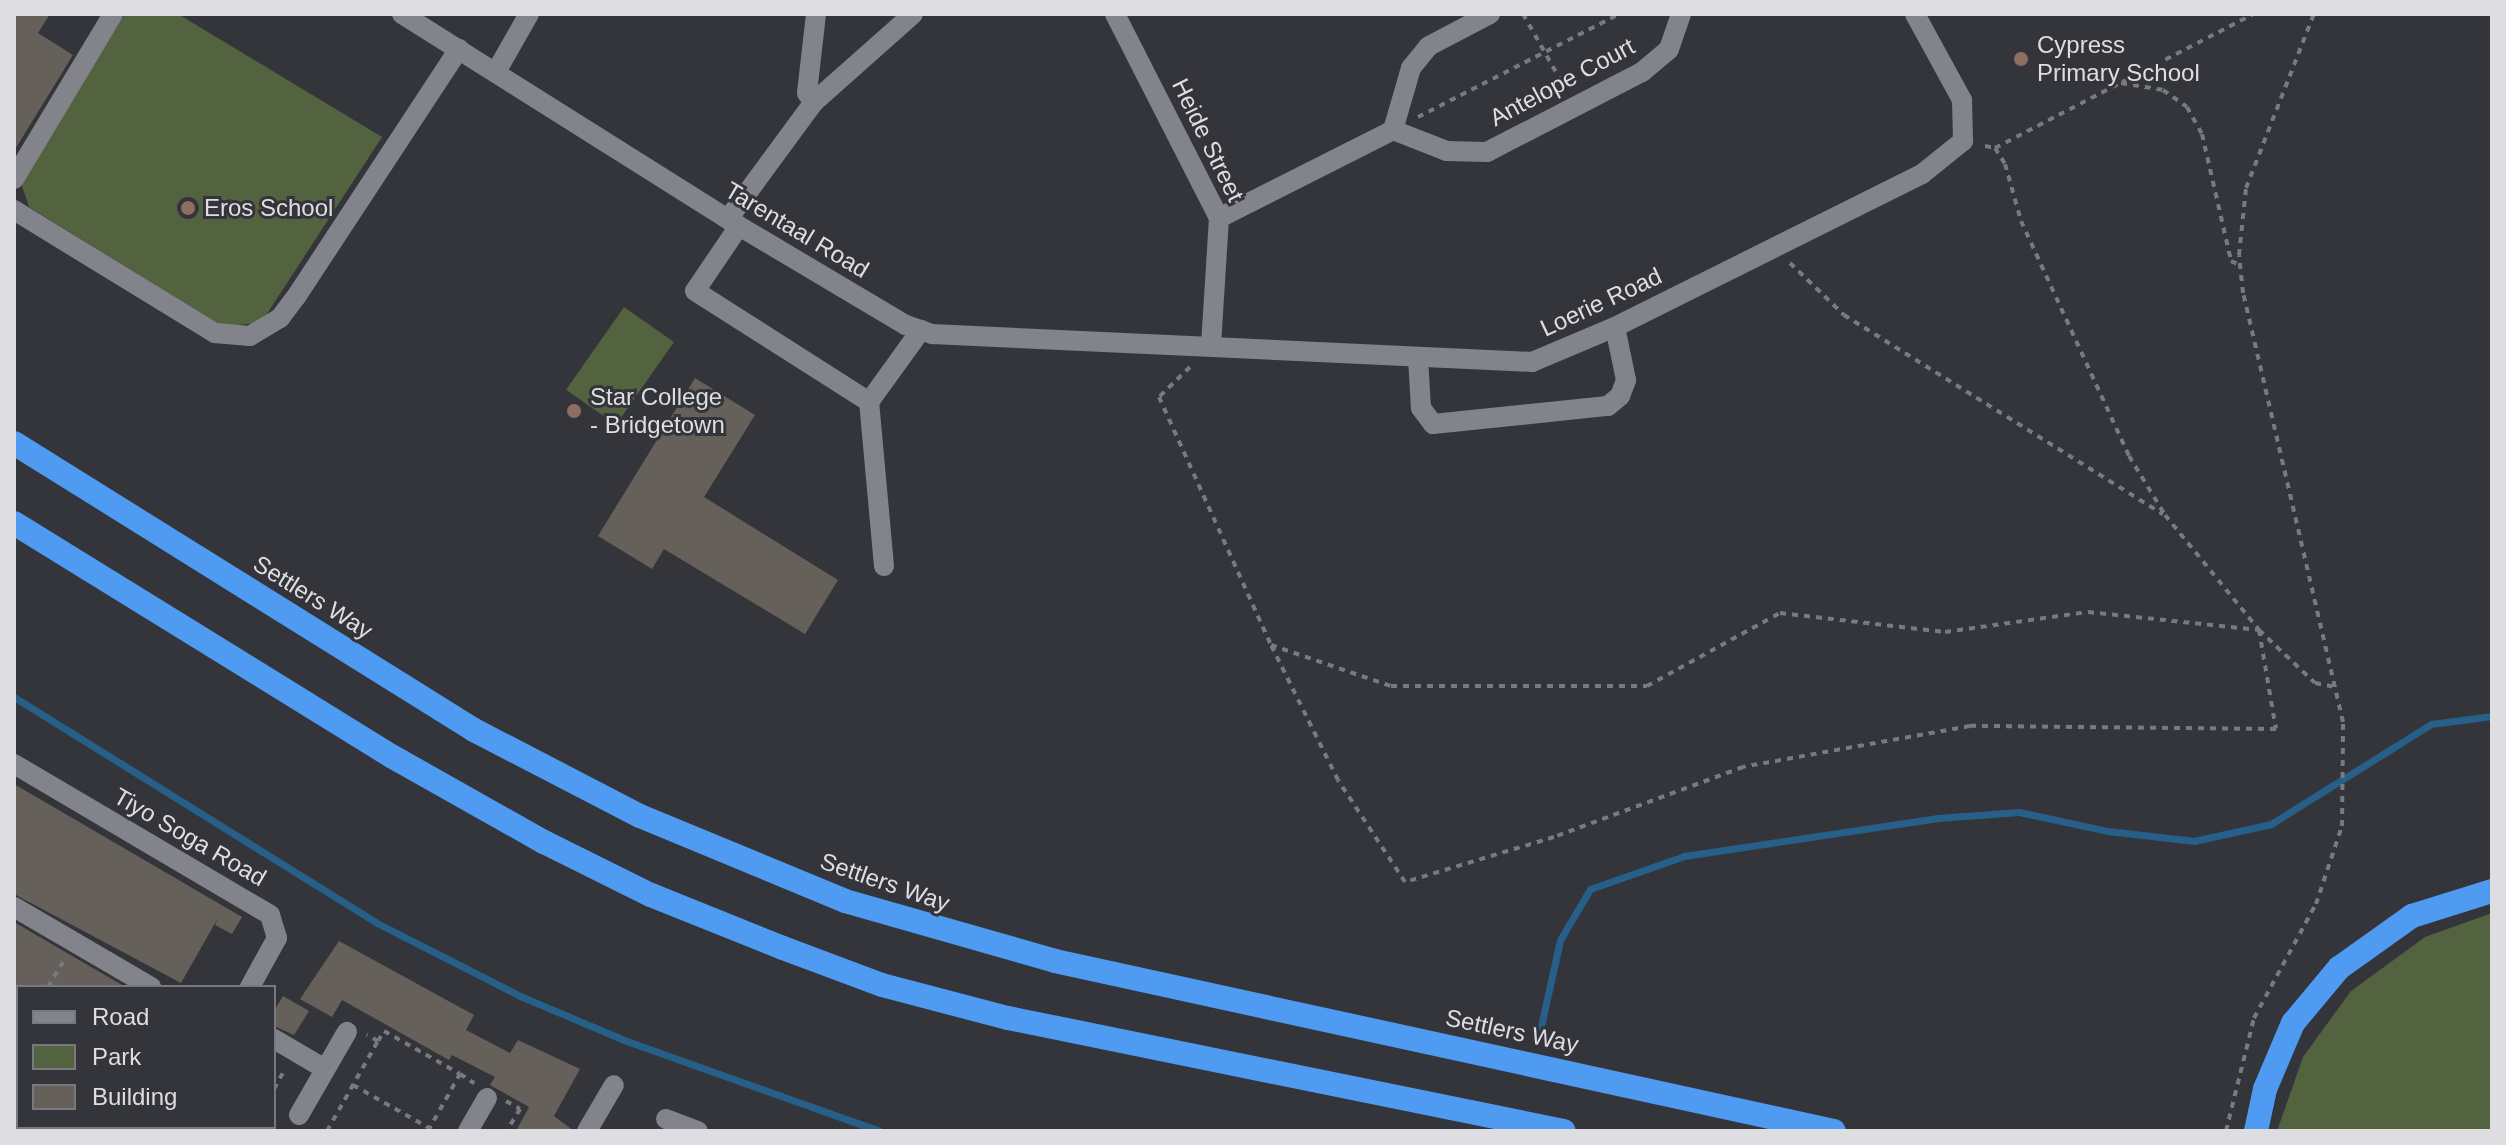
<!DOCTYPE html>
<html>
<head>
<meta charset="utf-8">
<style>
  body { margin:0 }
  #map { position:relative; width:2506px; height:1145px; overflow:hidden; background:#34353b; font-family:Arial,sans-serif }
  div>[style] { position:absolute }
  .green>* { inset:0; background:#53623f; transform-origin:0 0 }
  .stream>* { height:7px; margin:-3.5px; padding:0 3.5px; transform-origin:3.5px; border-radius:3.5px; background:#266089 }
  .building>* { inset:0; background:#65605a }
  .path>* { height:4px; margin-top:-2px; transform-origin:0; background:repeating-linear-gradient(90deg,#797a7f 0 6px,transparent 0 12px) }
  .minor>* { height:20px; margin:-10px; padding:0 10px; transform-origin:10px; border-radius:10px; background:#83848b }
  .highway>* { height:24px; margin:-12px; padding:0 12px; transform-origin:12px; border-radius:12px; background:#4f9bf1 }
  .dots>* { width:22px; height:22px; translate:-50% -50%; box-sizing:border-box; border:4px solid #34353b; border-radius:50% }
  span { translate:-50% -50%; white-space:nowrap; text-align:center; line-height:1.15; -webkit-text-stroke:6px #34353b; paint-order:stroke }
  .poi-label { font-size:24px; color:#dedee2 }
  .left { translate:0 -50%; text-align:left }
  .street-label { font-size:24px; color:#dedee2 }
  .frame { position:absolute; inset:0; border:16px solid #dedee2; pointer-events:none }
  .legend { position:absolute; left:16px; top:985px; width:260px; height:144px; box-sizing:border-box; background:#34353b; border:2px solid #78797e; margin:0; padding:10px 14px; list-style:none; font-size:24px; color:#dedee2 }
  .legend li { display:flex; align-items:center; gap:16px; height:40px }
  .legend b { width:40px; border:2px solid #78797e }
</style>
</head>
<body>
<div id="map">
  <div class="green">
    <i style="clip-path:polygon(125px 14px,178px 14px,382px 137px,261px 323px,222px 326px,29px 207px,21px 183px)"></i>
    <i style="left:624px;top:307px;width:61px;height:101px;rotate:35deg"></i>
    <i style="clip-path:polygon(2492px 913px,2492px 1131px,2277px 1131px,2303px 1057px,2351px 991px,2425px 937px)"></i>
  </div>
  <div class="stream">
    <i style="left:14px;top:697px;width:425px;rotate:31.9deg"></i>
    <i style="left:375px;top:922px;width:163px;rotate:27deg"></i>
    <i style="left:520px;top:996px;width:113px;rotate:22.9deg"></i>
    <i style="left:624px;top:1040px;width:271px;rotate:19.6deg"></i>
    <i style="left:1539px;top:1035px;width:97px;rotate:-77.5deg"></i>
    <i style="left:1560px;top:940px;width:59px;rotate:-59.5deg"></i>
    <i style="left:1590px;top:889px;width:100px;rotate:-19.3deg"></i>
    <i style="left:1684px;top:856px;width:257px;rotate:-8.5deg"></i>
    <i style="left:1938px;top:818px;width:81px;rotate:-4.2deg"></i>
    <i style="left:2019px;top:812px;width:91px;rotate:12.1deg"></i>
    <i style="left:2108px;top:831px;width:87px;rotate:6.6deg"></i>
    <i style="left:2194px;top:841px;width:79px;rotate:-12.4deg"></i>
    <i style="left:2271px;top:824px;width:189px;rotate:-32deg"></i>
    <i style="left:2431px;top:724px;width:62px;rotate:-7.5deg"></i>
  </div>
  <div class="building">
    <i style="clip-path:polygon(14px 14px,50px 14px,38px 33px,73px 55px,14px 151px)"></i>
    <i style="clip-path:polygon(695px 378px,755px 415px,704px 497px,838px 580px,805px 634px,664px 549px,652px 569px,598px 536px)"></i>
    <i style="clip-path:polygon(14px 784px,242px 917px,232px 934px,215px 925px,218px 918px,181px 983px,14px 894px)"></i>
    <i style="clip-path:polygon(14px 922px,122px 985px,14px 987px)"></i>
    <i style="clip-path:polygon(339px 941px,474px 1015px,466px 1030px,510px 1053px,518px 1040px,580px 1069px,554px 1116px,574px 1131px,516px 1131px,529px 1107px,490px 1085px,495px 1077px,452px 1055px,449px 1060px,342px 1000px,332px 1017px,300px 999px)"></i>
    <i style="clip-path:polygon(283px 996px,309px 1011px,294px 1035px,274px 1026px,274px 1011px)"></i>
  </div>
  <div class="path">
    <i style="left:1523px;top:14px;width:85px;rotate:60.4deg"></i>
    <i style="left:2121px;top:83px;width:43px;rotate:9.5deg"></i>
    <i style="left:2163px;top:90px;width:29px;rotate:35deg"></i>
    <i style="left:2187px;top:107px;width:31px;rotate:61deg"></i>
    <i style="left:2202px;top:134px;width:130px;rotate:77.1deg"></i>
    <i style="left:2231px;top:261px;width:10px;rotate:24deg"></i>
    <i style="left:1418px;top:117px;width:226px;rotate:-27.1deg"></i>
    <i style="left:1985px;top:146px;width:10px;rotate:11deg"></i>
    <i style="left:1995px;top:148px;width:19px;rotate:58deg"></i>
    <i style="left:2005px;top:164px;width:59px;rotate:74.3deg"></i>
    <i style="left:2021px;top:221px;width:259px;rotate:65.3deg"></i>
    <i style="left:2129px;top:456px;width:69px;rotate:58.6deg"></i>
    <i style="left:2165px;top:515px;width:149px;rotate:50.7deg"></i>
    <i style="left:2259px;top:630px;width:77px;rotate:43.4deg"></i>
    <i style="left:2315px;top:683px;width:21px;rotate:11deg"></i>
    <i style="left:1995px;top:148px;width:291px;rotate:-27.4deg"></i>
    <i style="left:1790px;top:263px;width:75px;rotate:43.9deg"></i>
    <i style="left:1844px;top:315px;width:376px;rotate:32deg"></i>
    <i style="left:1190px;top:367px;width:43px;rotate:135.9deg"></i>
    <i style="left:1159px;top:397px;width:272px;rotate:65.7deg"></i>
    <i style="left:1271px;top:645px;width:127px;rotate:18.9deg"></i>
    <i style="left:1391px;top:686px;width:256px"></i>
    <i style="left:1647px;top:686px;width:152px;rotate:-28.8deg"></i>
    <i style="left:1780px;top:613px;width:166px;rotate:6.6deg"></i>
    <i style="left:1945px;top:632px;width:144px;rotate:-8deg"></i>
    <i style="left:2088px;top:612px;width:172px;rotate:6deg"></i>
    <i style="left:2259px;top:630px;width:100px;rotate:80.3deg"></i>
    <i style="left:2276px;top:729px;width:306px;rotate:-179.4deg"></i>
    <i style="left:1970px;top:726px;width:231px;rotate:169.8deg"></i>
    <i style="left:1743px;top:767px;width:202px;rotate:159.7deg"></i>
    <i style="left:1554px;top:837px;width:156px;rotate:163.2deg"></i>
    <i style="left:1405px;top:882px;width:122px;rotate:-123.3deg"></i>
    <i style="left:1338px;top:780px;width:151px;rotate:-116.4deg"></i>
    <i style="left:48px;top:987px;width:29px;rotate:-59deg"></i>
    <i style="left:378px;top:1041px;width:12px;rotate:-59deg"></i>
    <i style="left:384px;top:1031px;width:87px;rotate:29.5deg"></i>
    <i style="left:14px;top:1045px;width:7px;rotate:-56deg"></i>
    <i style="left:353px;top:1085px;width:87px;rotate:29.5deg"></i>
    <i style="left:274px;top:1089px;width:21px;rotate:-61deg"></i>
    <i style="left:506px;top:1101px;width:16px;rotate:30deg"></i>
    <i style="left:520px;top:1109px;width:26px;rotate:121deg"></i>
    <i style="left:327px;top:1131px;width:103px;rotate:-60.5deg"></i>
    <i style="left:378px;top:1041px;width:13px;rotate:-151deg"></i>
    <i style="left:428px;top:1131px;width:65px;rotate:-60.7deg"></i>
    <i style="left:460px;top:1074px;width:17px;rotate:33deg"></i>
    <i style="left:2226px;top:1131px;width:116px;rotate:-76.1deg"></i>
    <i style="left:2254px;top:1018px;width:130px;rotate:-61.5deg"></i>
    <i style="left:2316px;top:904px;width:82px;rotate:-71.6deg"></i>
    <i style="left:2342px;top:826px;width:104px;rotate:-89.4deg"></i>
    <i style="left:2343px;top:722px;width:441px;rotate:-103.1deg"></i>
    <i style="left:2243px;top:293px;width:38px;rotate:-96deg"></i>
    <i style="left:2239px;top:255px;width:67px;rotate:-84deg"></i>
    <i style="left:2246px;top:188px;width:187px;rotate:-68.7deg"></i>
  </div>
  <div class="minor">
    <i style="left:402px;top:14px;width:398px;rotate:32.2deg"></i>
    <i style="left:739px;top:226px;width:194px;rotate:30.7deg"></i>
    <i style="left:906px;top:325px;width:28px;rotate:19deg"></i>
    <i style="left:932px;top:334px;width:601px;rotate:2.67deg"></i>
    <i style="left:1532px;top:362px;width:90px;rotate:-22.9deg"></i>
    <i style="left:1615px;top:327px;width:343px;rotate:-26.5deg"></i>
    <i style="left:1922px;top:174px;width:53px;rotate:-38.8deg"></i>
    <i style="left:1963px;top:141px;width:41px;rotate:-91.4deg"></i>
    <i style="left:1962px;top:100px;width:98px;rotate:-118.7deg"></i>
    <i style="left:1115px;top:14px;width:229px;rotate:63deg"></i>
    <i style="left:1219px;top:218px;width:128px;rotate:93.6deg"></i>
    <i style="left:496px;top:72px;width:67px;rotate:-60.4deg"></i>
    <i style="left:814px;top:102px;width:11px;rotate:-128deg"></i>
    <i style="left:807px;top:93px;width:80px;rotate:-83.5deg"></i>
    <i style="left:1393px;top:130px;width:58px;rotate:21.3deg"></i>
    <i style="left:1447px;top:151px;width:40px;rotate:1.4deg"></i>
    <i style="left:1487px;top:152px;width:174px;rotate:-27.3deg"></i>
    <i style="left:1642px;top:72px;width:35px;rotate:-40deg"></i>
    <i style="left:1669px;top:49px;width:37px;rotate:-71deg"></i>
    <i style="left:14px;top:179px;width:192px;rotate:-59deg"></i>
    <i style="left:14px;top:210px;width:236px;rotate:31.5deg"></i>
    <i style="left:215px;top:333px;width:35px;rotate:5deg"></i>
    <i style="left:250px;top:336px;width:35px;rotate:-31deg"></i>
    <i style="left:280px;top:318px;width:26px;rotate:-53deg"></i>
    <i style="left:296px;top:297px;width:297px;rotate:-56.7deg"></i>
    <i style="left:1219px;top:218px;width:195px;rotate:-26.8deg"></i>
    <i style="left:1393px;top:130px;width:65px;rotate:-73.8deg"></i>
    <i style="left:1411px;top:68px;width:28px;rotate:-51deg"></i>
    <i style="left:1429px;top:46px;width:69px;rotate:-27.7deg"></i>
    <i style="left:728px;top:219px;width:145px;rotate:-53.7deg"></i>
    <i style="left:814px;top:102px;width:132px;rotate:-41.6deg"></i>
    <i style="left:739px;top:226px;width:78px;rotate:124.1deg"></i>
    <i style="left:695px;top:291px;width:206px;rotate:32.5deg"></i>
    <i style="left:1418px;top:358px;width:50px;rotate:86.6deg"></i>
    <i style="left:1421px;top:408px;width:20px;rotate:53deg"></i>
    <i style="left:1433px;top:424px;width:176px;rotate:-5.9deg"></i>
    <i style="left:1608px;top:406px;width:16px;rotate:-40deg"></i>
    <i style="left:1620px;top:396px;width:17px;rotate:-69deg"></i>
    <i style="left:1626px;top:380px;width:54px;rotate:-101.7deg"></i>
    <i style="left:884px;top:566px;width:165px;rotate:-95.2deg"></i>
    <i style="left:869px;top:402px;width:89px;rotate:-54.2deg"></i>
    <i style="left:14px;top:764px;width:297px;rotate:30.5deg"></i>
    <i style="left:270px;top:915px;width:24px;rotate:73deg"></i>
    <i style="left:277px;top:938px;width:56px;rotate:118.9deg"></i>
    <i style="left:14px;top:907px;width:159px;rotate:30.3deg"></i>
    <i style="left:274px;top:1039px;width:59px;rotate:30.5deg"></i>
    <i style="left:14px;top:1074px;width:5px;rotate:37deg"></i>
    <i style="left:299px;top:1115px;width:96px;rotate:-60deg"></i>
    <i style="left:666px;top:1119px;width:34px;rotate:21deg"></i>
    <i style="left:104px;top:1127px;width:8px;rotate:30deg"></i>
    <i style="left:171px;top:1131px;width:4px;rotate:-63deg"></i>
    <i style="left:468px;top:1131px;width:38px;rotate:-60deg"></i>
    <i style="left:587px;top:1131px;width:53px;rotate:-59.6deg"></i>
  </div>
  <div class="highway">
    <i style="left:14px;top:443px;width:542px;rotate:31.96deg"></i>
    <i style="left:474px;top:730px;width:187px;rotate:27.4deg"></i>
    <i style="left:640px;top:816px;width:222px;rotate:22.5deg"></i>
    <i style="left:845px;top:901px;width:218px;rotate:15.9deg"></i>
    <i style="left:1055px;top:961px;width:797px;rotate:12.31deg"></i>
    <i style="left:14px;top:523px;width:445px;rotate:31.7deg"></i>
    <i style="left:393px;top:757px;width:173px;rotate:29.4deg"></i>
    <i style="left:544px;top:842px;width:119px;rotate:26.4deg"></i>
    <i style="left:651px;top:895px;width:142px;rotate:21.9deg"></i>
    <i style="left:783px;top:948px;width:106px;rotate:20.5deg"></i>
    <i style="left:882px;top:985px;width:130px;rotate:14.7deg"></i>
    <i style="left:1008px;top:1018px;width:567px;rotate:11.49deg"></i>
    <i style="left:2256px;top:1131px;width:43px;rotate:-77.9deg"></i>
    <i style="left:2265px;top:1089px;width:72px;rotate:-67deg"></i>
    <i style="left:2293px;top:1023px;width:72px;rotate:-50.1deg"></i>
    <i style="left:2339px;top:968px;width:90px;rotate:-35.5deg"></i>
    <i style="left:2412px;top:916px;width:84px;rotate:-17.4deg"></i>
  </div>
  <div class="dots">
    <i style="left:2021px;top:59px;background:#8d6e63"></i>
    <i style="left:188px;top:208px;background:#8d6e63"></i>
    <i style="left:574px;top:411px;background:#8d6e63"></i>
  </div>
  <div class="poi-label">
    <span class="left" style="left:2037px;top:59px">Cypress<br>Primary School</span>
    <span class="left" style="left:204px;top:208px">Eros School</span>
    <span class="left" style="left:590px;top:411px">Star College<br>- Bridgetown</span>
  </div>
  <div class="street-label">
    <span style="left:1562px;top:82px;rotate:-28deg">Antelope Court</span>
    <span style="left:1208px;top:140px;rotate:64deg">Heide Street</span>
    <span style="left:797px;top:230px;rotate:31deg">Tarentaal Road</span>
    <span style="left:1601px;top:302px;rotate:-25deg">Loerie Road</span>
    <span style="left:313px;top:597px;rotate:32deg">Settlers Way</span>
    <span style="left:190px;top:837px;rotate:30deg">Tiyo Soga Road</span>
    <span style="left:885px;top:882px;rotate:19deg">Settlers Way</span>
    <span style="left:1512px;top:1031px;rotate:12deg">Settlers Way</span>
  </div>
  <div class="frame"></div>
  <ul class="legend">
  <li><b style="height:10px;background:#83848b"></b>Road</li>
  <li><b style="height:22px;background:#53623f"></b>Park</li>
  <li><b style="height:22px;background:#65605a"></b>Building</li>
  </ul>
</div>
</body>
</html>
